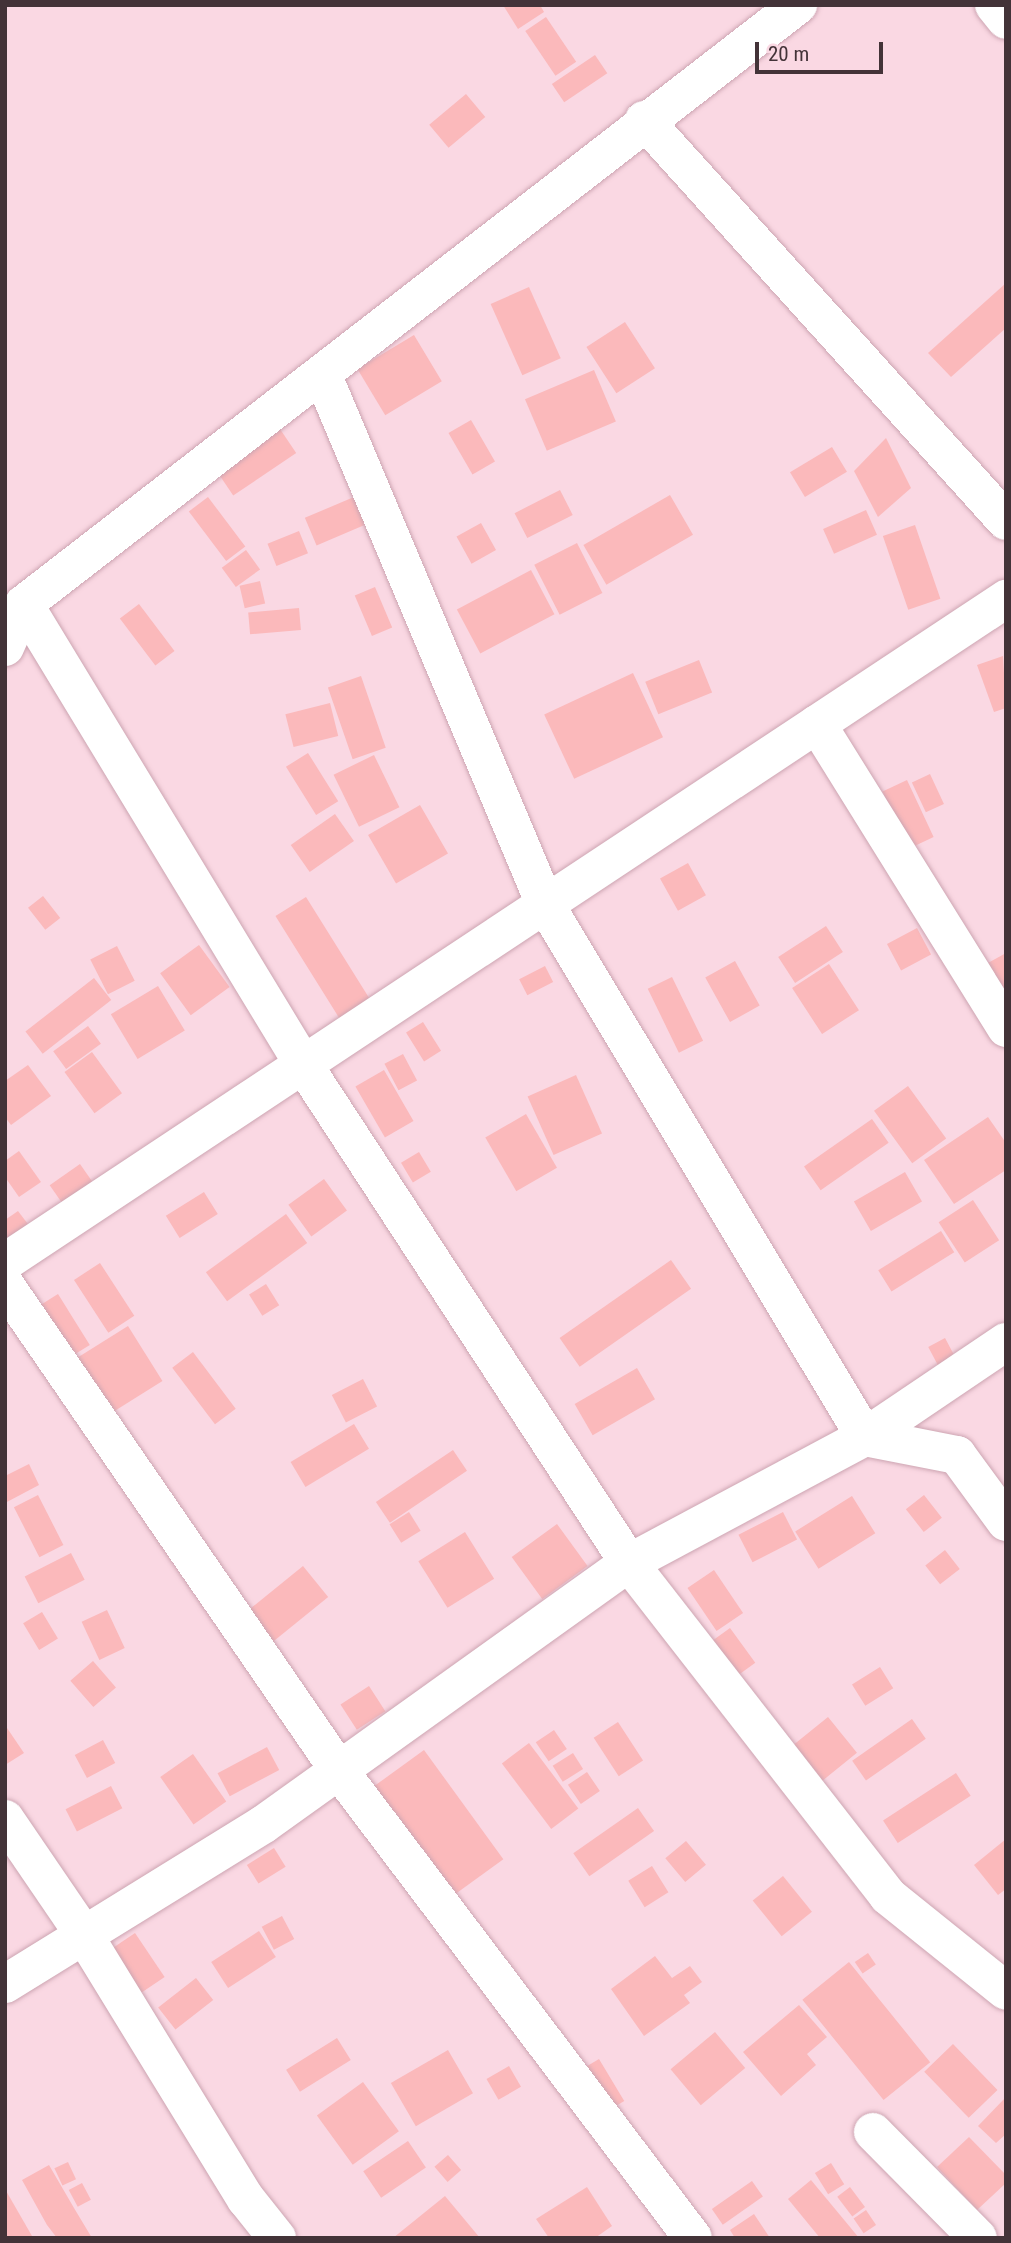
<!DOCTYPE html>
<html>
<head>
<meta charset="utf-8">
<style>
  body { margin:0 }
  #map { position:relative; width:1011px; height:2243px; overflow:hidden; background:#fad8e3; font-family:"Roboto Condensed",sans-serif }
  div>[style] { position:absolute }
  .building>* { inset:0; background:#fbb9bb; transform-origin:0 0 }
  .roads { filter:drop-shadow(0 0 2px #cda5b2) drop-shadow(0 0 2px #cda5b2) }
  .street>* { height:38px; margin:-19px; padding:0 19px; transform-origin:19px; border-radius:19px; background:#fff }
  span { translate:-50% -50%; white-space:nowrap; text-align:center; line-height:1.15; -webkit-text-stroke:7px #fad8e3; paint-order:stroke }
  .frame { position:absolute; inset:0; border:7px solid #433338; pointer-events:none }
  .scale { position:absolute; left:755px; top:42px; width:128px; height:32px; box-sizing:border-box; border:4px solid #433338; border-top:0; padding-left:9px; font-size:21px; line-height:24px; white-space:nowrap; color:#433338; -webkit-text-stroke:5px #fad8e3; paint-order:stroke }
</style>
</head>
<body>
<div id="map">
  <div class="building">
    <i style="clip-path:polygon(503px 5px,540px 5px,544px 12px,518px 29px)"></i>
    <i style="left:546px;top:17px;width:54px;height:25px;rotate:56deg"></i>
    <i style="left:595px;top:55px;width:22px;height:52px;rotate:56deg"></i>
    <i style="left:466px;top:94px;width:30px;height:48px;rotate:50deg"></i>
    <i style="clip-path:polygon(1006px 283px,1006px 328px,951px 377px,928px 353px)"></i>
    <i style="left:529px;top:287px;width:78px;height:42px;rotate:66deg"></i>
    <i style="left:625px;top:322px;width:55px;height:46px;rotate:57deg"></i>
    <i style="left:414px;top:335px;width:54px;height:66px;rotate:59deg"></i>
    <i style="left:594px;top:370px;width:56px;height:75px;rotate:67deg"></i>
    <i style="left:471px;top:420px;width:48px;height:26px;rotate:60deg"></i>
    <i style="left:280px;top:429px;width:29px;height:76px;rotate:56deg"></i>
    <i style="clip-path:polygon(886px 438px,911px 488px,878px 517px,854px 471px)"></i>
    <i style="left:832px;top:447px;width:29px;height:49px;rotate:59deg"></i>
    <i style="left:560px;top:490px;width:28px;height:51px;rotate:63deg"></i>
    <i style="left:361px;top:494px;width:30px;height:61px;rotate:67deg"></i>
    <i style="left:670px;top:495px;width:46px;height:100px;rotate:60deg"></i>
    <i style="left:208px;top:497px;width:62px;height:24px;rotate:53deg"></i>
    <i style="left:866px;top:510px;width:27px;height:47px;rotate:66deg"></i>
    <i style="left:481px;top:523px;width:31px;height:28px;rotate:61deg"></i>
    <i style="left:915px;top:525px;width:78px;height:34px;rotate:71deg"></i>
    <i style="left:299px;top:531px;width:24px;height:34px;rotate:68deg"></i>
    <i style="left:577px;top:543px;width:56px;height:48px;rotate:63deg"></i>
    <i style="left:246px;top:550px;width:24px;height:30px;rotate:54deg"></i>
    <i style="left:531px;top:570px;width:50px;height:84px;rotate:62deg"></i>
    <i style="left:260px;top:581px;width:23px;height:21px;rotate:77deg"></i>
    <i style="left:375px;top:587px;width:44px;height:22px;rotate:67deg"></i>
    <i style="left:139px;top:604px;width:59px;height:24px;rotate:53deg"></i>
    <i style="left:299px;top:608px;width:22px;height:51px;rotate:85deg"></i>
    <i style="clip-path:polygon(1003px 656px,1006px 708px,994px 712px,977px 665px)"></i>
    <i style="left:699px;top:660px;width:35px;height:58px;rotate:68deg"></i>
    <i style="left:633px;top:673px;width:71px;height:98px;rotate:65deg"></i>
    <i style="left:361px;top:676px;width:76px;height:35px;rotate:71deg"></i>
    <i style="left:330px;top:703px;width:34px;height:46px;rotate:76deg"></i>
    <i style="left:308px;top:753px;width:57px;height:26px;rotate:58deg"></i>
    <i style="left:374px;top:755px;width:58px;height:45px;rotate:64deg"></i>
    <i style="left:930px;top:774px;width:33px;height:20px;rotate:65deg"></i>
    <i style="left:907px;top:780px;width:63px;height:27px;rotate:65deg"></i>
    <i style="left:420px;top:805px;width:56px;height:60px;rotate:60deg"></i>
    <i style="left:335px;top:814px;width:33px;height:54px;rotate:55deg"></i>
    <i style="left:688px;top:863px;width:37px;height:32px;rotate:61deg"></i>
    <i style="left:43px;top:896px;width:28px;height:19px;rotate:52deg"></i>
    <i style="left:306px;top:897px;width:125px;height:36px;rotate:58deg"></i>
    <i style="left:826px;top:926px;width:31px;height:57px;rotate:57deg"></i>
    <i style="left:917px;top:928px;width:30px;height:34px;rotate:62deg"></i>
    <i style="left:199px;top:945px;width:52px;height:48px;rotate:54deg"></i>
    <i style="left:117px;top:946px;width:39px;height:30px;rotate:63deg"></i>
    <i style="clip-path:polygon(1006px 953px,1006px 994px,988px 963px)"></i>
    <i style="left:735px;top:961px;width:51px;height:34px;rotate:61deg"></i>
    <i style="left:829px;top:964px;width:55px;height:44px;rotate:57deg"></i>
    <i style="left:545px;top:966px;width:18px;height:29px;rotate:63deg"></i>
    <i style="left:672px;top:977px;width:71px;height:27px;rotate:64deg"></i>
    <i style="left:94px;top:978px;width:28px;height:87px;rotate:52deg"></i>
    <i style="left:158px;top:986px;width:52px;height:55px;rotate:59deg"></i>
    <i style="left:423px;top:1022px;width:34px;height:20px;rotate:58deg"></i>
    <i style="left:88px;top:1026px;width:22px;height:43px;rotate:54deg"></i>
    <i style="left:92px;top:1052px;width:51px;height:34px;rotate:54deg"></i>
    <i style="left:403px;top:1054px;width:30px;height:21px;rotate:62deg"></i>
    <i style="clip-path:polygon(28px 1065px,51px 1096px,11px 1125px,5px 1117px,5px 1081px)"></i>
    <i style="left:384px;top:1070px;width:59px;height:33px;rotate:60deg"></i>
    <i style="left:576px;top:1075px;width:64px;height:53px;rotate:66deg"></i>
    <i style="left:908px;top:1086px;width:65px;height:42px;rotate:54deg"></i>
    <i style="left:526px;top:1114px;width:62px;height:47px;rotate:60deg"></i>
    <i style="clip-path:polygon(988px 1117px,1006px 1143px,1006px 1170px,954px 1204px,924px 1160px)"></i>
    <i style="left:872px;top:1119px;width:29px;height:83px;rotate:55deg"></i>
    <i style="clip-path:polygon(19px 1151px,41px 1182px,19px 1197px,5px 1177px,5px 1161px)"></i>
    <i style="left:419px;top:1152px;width:23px;height:21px;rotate:59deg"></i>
    <i style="left:80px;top:1164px;width:35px;height:37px;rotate:55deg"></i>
    <i style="left:905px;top:1172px;width:34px;height:59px;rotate:60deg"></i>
    <i style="left:324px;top:1179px;width:39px;height:44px;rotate:54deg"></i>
    <i style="left:204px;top:1192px;width:26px;height:45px;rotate:58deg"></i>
    <i style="left:973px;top:1200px;width:48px;height:41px;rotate:57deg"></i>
    <i style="clip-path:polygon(18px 1211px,37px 1236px,5px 1239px,5px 1220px)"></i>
    <i style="left:286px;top:1214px;width:36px;height:99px;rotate:54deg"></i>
    <i style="left:941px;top:1231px;width:25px;height:74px;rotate:58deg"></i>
    <i style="left:671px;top:1260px;width:35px;height:136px;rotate:55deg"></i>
    <i style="left:100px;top:1263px;width:63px;height:31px;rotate:57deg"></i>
    <i style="left:266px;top:1284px;width:25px;height:20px;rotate:58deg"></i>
    <i style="left:58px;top:1294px;width:60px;height:32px;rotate:58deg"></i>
    <i style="left:128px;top:1326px;width:65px;height:72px;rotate:58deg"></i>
    <i style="left:945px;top:1338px;width:32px;height:19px;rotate:62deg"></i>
    <i style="left:193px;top:1352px;width:71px;height:26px;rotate:53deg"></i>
    <i style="left:637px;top:1368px;width:36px;height:72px;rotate:60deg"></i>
    <i style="left:363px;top:1379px;width:31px;height:35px;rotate:63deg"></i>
    <i style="left:354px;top:1424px;width:29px;height:74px;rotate:59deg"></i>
    <i style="left:453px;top:1450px;width:25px;height:93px;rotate:56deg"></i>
    <i style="clip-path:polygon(29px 1464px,39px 1485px,5px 1503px,5px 1476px)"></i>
    <i style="left:38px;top:1495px;width:56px;height:27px;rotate:63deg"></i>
    <i style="left:924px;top:1495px;width:29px;height:23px;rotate:52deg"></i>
    <i style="left:852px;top:1496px;width:44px;height:67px;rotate:58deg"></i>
    <i style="left:409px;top:1512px;width:22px;height:23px;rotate:58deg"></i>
    <i style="left:783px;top:1512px;width:31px;height:50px;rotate:63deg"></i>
    <i style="left:557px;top:1524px;width:52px;height:56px;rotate:54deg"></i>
    <i style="left:465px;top:1532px;width:55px;height:55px;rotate:58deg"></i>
    <i style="left:945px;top:1550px;width:24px;height:25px;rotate:52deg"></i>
    <i style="left:71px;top:1553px;width:30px;height:52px;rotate:63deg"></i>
    <i style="left:303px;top:1566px;width:40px;height:79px;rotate:51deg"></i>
    <i style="left:714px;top:1570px;width:52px;height:32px;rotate:56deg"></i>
    <i style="left:107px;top:1610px;width:42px;height:28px;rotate:65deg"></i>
    <i style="left:42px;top:1612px;width:31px;height:22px;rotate:59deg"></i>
    <i style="left:730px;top:1628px;width:43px;height:29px;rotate:54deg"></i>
    <i style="left:93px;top:1661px;width:35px;height:30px;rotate:49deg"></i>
    <i style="left:880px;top:1667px;width:25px;height:33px;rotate:58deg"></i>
    <i style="left:369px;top:1686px;width:30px;height:34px;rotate:57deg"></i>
    <i style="left:828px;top:1717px;width:46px;height:47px;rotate:51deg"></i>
    <i style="left:912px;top:1719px;width:24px;height:73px;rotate:55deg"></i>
    <i style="left:618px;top:1722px;width:46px;height:29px;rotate:57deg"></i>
    <i style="clip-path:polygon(5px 1725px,24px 1753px,5px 1765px)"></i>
    <i style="left:554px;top:1730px;width:23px;height:22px;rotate:56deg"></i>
    <i style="left:103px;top:1740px;width:26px;height:32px;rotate:62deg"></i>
    <i style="left:529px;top:1743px;width:82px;height:34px;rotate:53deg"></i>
    <i style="left:267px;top:1747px;width:26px;height:56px;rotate:62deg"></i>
    <i style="left:424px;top:1750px;width:135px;height:64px;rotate:54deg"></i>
    <i style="left:573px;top:1753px;width:19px;height:24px;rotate:58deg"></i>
    <i style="left:193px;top:1754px;width:58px;height:40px;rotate:55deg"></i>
    <i style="left:587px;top:1772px;width:23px;height:23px;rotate:56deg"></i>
    <i style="left:956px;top:1773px;width:27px;height:87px;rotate:57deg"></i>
    <i style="left:111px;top:1786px;width:25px;height:51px;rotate:63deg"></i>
    <i style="left:638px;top:1808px;width:28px;height:79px;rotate:55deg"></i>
    <i style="clip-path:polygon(1006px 1839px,1006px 1889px,998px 1895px,974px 1865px)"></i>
    <i style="left:686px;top:1841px;width:31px;height:27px;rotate:50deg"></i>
    <i style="left:274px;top:1848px;width:22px;height:32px;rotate:58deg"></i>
    <i style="left:652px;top:1866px;width:31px;height:28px;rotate:58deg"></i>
    <i style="left:783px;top:1876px;width:46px;height:39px;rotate:51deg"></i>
    <i style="left:282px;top:1916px;width:26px;height:23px;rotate:62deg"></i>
    <i style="left:259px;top:1931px;width:31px;height:57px;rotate:57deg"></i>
    <i style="left:135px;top:1933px;width:53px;height:34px;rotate:56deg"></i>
    <i style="left:868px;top:1953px;width:14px;height:16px;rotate:56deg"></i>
    <i style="clip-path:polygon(655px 1956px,672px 1978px,690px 1966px,702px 1982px,684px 1995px,690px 2003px,644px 2036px,611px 1989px)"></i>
    <i style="left:849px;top:1962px;width:129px;height:60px;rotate:51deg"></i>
    <i style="left:196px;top:1978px;width:28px;height:48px;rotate:52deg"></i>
    <i style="clip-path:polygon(799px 2005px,827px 2037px,807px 2054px,816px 2065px,781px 2096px,743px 2052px)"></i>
    <i style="left:715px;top:2032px;width:47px;height:58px;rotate:50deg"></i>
    <i style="left:337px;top:2038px;width:26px;height:60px;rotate:58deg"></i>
    <i style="left:953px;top:2044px;width:64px;height:40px;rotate:46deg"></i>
    <i style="left:448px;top:2050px;width:50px;height:66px;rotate:60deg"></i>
    <i style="left:599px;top:2059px;width:49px;height:24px;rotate:59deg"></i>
    <i style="left:509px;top:2066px;width:24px;height:26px;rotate:60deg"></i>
    <i style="left:363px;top:2082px;width:61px;height:57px;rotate:54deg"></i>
    <i style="clip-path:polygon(1006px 2097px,1006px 2134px,996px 2143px,978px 2126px)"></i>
    <i style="clip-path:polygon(969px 2137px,1006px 2175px,1006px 2183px,977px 2210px,937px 2167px)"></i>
    <i style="left:408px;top:2141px;width:32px;height:54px;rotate:56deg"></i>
    <i style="left:448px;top:2155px;width:20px;height:18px;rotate:49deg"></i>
    <i style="left:68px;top:2162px;width:19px;height:15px;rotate:65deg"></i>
    <i style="left:831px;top:2163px;width:25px;height:19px;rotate:58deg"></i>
    <i style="clip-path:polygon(49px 2165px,74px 2208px,92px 2238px,57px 2238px,47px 2225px,22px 2180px)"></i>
    <i style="clip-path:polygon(811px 2180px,850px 2227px,859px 2238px,820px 2238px,788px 2199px)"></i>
    <i style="left:752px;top:2181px;width:19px;height:49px;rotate:55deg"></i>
    <i style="left:82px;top:2183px;width:19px;height:15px;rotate:62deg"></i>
    <i style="clip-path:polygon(587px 2187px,612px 2226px,595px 2238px,549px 2238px,536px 2219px)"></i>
    <i style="left:850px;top:2187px;width:25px;height:16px;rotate:53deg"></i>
    <i style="clip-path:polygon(5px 2189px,32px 2236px,29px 2238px,5px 2238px)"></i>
    <i style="clip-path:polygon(445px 2196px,480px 2238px,393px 2238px)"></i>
    <i style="left:866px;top:2210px;width:18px;height:15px;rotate:56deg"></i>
    <i style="clip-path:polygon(754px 2214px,770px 2238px,735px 2238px,730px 2230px)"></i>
  </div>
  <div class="roads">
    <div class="street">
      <i style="left:994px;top:5px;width:19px;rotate:51deg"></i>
      <i style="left:644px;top:120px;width:540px;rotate:47.93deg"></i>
      <i style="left:323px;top:376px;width:573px;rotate:67.2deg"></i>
      <i style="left:545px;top:904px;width:622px;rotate:59.02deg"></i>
      <i style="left:865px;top:1437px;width:94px;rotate:11.1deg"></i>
      <i style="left:957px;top:1455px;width:83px;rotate:53.8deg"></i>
      <i style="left:24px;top:604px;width:538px;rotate:58.76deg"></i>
      <i style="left:303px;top:1064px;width:596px;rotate:56.84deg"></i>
      <i style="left:629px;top:1563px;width:422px;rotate:52.1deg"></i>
      <i style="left:888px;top:1896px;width:151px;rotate:38.8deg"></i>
      <i style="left:5px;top:647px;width:47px;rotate:-66.2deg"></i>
      <i style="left:24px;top:604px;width:979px;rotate:-37.74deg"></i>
      <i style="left:817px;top:724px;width:358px;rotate:58.1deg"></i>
      <i style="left:5px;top:1262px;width:1201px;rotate:-33.52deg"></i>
      <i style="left:5px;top:1285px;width:587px;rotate:55.47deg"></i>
      <i style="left:338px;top:1769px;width:588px;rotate:52.88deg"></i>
      <i style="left:5px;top:1819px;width:140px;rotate:55.7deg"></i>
      <i style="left:84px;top:1935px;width:310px;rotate:58.5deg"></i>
      <i style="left:246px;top:2199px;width:50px;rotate:51.5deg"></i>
      <i style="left:5px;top:1984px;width:304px;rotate:-31.7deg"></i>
      <i style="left:264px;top:1824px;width:449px;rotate:-35.6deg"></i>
      <i style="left:629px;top:1563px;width:268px;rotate:-28.1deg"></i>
      <i style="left:865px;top:1437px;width:170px;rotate:-34deg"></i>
      <i style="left:873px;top:2132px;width:149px;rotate:45.3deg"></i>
    </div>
  </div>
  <div class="frame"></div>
  <div class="scale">20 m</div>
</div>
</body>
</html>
